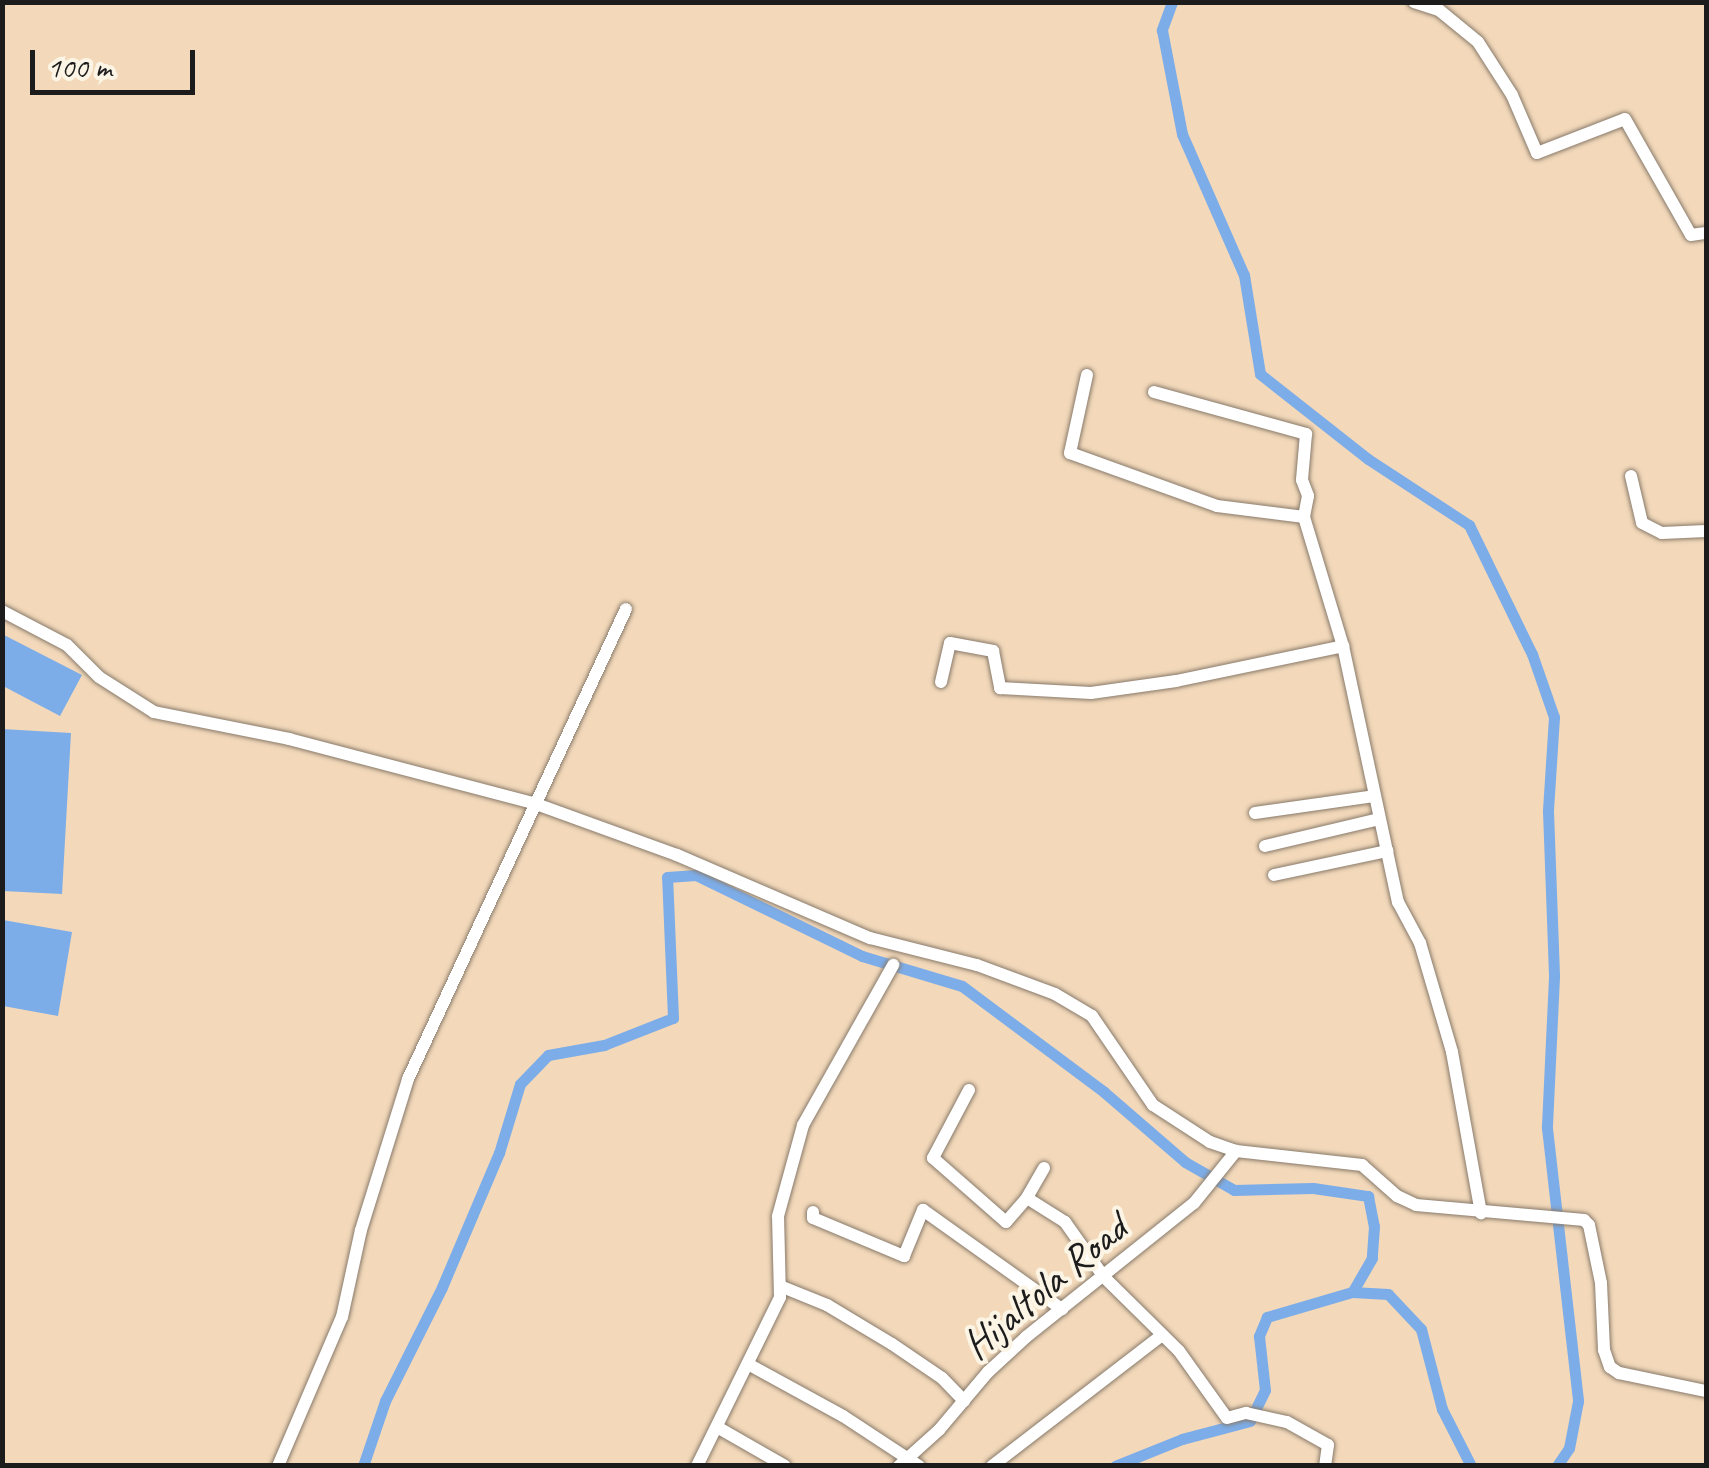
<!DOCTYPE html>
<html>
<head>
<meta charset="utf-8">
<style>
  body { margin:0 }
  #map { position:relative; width:1709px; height:1468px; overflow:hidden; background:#f3d9ba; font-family:Caveat,sans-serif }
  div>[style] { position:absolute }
  .water>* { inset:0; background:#7dade8 }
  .canal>* { height:11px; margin:-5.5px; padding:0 5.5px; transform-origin:5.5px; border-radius:5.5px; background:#7dade8 }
  .roads { filter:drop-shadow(0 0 2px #887a6b) drop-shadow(0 0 2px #887a6b) }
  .street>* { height:12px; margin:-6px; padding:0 6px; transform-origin:6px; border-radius:6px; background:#fff }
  span { translate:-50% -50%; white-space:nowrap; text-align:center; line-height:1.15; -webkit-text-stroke:8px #fcf5e5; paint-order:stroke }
  .street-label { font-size:42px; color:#1c1c1c }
  .frame { position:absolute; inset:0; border:5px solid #1c1c1c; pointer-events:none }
  .scale { position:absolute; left:30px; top:50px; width:165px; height:45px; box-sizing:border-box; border:5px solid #1c1c1c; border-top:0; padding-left:12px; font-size:30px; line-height:35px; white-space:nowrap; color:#1c1c1c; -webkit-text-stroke:8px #fcf5e5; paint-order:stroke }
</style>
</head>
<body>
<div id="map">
  <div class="water">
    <i style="clip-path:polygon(2px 634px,82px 675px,60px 716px,3px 686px)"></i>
    <i style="clip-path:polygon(2px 729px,71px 733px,62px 894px,3px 891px)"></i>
    <i style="clip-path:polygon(3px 920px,72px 932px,58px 1016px,3px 1006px)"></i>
  </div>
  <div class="canal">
    <i style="left:1172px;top:2px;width:30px;rotate:110deg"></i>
    <i style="left:1162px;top:30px;width:106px;rotate:79.1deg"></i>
    <i style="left:1182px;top:134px;width:154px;rotate:66.3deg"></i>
    <i style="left:1244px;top:275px;width:100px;rotate:80.8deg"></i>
    <i style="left:1260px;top:374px;width:137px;rotate:38.2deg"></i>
    <i style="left:1368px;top:459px;width:121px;rotate:33.2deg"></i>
    <i style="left:1469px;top:525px;width:144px;rotate:64deg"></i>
    <i style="left:1532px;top:654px;width:67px;rotate:70.8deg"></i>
    <i style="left:1554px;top:717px;width:94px;rotate:93.7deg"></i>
    <i style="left:1548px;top:811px;width:166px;rotate:87.9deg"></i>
    <i style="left:1554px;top:977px;width:151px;rotate:92.7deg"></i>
    <i style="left:1547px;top:1128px;width:275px;rotate:83.5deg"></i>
    <i style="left:1578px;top:1401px;width:48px;rotate:100.8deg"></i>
    <i style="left:1569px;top:1448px;width:22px;rotate:124deg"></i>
    <i style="left:1352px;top:1292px;width:36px;rotate:3deg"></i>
    <i style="left:1388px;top:1294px;width:48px;rotate:46.7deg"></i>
    <i style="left:1421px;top:1329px;width:83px;rotate:75.3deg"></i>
    <i style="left:1442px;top:1409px;width:64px;rotate:63deg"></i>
    <i style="left:363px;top:1466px;width:69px;rotate:-71.3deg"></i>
    <i style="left:385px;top:1401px;width:127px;rotate:-63.4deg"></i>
    <i style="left:442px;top:1287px;width:146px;rotate:-67deg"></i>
    <i style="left:499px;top:1153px;width:72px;rotate:-73.1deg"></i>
    <i style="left:520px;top:1084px;width:40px;rotate:-46deg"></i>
    <i style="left:548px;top:1055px;width:57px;rotate:-10.1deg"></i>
    <i style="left:604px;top:1045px;width:74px;rotate:-21.4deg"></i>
    <i style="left:673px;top:1018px;width:141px;rotate:-92.4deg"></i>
    <i style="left:667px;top:877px;width:29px;rotate:-4deg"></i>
    <i style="left:696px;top:875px;width:185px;rotate:26deg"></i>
    <i style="left:862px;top:956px;width:104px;rotate:16.7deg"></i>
    <i style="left:962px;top:986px;width:177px;rotate:36.7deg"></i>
    <i style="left:1104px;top:1092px;width:107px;rotate:40.8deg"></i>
    <i style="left:1185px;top:1162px;width:56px;rotate:29.7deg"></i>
    <i style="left:1234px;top:1190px;width:79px;rotate:-1.5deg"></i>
    <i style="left:1313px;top:1188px;width:56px;rotate:8.3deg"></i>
    <i style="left:1368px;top:1196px;width:31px;rotate:79deg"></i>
    <i style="left:1374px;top:1226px;width:32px;rotate:94deg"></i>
    <i style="left:1372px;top:1258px;width:39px;rotate:120deg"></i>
    <i style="left:1352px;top:1292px;width:89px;rotate:163.6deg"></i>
    <i style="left:1267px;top:1317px;width:21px;rotate:113deg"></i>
    <i style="left:1259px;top:1336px;width:54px;rotate:83.7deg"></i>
    <i style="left:1265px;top:1390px;width:34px;rotate:116deg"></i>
    <i style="left:1250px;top:1421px;width:70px;rotate:165.2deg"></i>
    <i style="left:1182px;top:1439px;width:72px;rotate:158.1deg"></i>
  </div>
  <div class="roads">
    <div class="street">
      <i style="left:1414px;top:2px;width:26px;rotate:18deg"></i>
      <i style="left:1439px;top:10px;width:50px;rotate:39.4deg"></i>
      <i style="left:1478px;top:42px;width:63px;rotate:57.3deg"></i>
      <i style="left:1512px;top:95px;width:63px;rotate:66.7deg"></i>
      <i style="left:1537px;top:153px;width:94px;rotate:-21.1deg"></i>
      <i style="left:1625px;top:119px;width:133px;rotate:60.4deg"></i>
      <i style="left:1691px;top:235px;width:15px;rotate:-8deg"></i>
      <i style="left:1087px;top:375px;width:80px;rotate:102.3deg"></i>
      <i style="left:1070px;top:453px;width:156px;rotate:19.8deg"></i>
      <i style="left:1217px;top:506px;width:88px;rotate:7.2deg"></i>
      <i style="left:1154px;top:392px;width:158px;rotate:15.4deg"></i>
      <i style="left:1306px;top:434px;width:46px;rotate:95deg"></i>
      <i style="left:1302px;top:480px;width:17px;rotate:69deg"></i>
      <i style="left:1308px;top:496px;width:21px;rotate:101deg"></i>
      <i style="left:1304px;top:517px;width:135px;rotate:73.2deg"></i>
      <i style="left:1343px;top:646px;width:262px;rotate:77.9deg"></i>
      <i style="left:1398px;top:902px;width:47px;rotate:61.8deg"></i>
      <i style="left:1420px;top:943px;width:114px;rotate:73.6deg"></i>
      <i style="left:1452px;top:1052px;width:164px;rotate:79.8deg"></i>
      <i style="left:1631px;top:476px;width:48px;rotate:76.8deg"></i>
      <i style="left:1642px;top:523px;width:22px;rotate:27deg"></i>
      <i style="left:1662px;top:533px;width:44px;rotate:-2.6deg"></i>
      <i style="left:2px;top:611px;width:73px;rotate:27.6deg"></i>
      <i style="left:67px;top:645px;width:45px;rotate:45deg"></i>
      <i style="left:99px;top:677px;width:65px;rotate:32.5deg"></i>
      <i style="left:154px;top:712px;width:138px;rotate:11.3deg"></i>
      <i style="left:289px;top:739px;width:255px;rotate:14.7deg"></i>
      <i style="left:536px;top:804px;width:150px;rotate:19.9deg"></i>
      <i style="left:677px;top:855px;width:210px;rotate:23.3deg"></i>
      <i style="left:870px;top:938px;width:110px;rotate:14.2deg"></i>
      <i style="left:977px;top:965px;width:83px;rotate:20.4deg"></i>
      <i style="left:1055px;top:994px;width:43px;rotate:30.7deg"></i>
      <i style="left:1092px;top:1016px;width:108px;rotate:55.6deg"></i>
      <i style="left:1153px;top:1105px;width:68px;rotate:33deg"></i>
      <i style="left:1210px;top:1142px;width:28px;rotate:19deg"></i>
      <i style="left:1236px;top:1151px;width:127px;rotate:6.3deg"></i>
      <i style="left:1362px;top:1165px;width:47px;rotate:41.5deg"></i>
      <i style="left:1397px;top:1196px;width:21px;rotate:25deg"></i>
      <i style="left:1416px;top:1205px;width:169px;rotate:5.1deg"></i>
      <i style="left:1584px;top:1220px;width:7px;rotate:45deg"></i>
      <i style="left:1589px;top:1225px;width:59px;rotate:78.3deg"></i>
      <i style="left:1601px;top:1283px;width:67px;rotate:87.4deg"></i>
      <i style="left:1604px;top:1350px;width:18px;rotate:71deg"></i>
      <i style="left:1610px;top:1367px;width:11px;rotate:34deg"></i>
      <i style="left:1619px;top:1373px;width:89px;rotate:11.7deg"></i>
      <i style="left:941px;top:682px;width:40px;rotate:-77deg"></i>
      <i style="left:950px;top:643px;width:44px;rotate:10.5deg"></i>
      <i style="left:993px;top:651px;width:38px;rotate:79deg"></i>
      <i style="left:1000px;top:688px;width:91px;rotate:3.1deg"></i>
      <i style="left:1091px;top:693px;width:86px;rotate:-8deg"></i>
      <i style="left:1176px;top:681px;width:171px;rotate:-11.8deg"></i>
      <i style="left:1255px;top:813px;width:120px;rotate:-8.1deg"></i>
      <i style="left:1265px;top:846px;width:117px;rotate:-13.3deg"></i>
      <i style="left:1274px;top:875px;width:116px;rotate:-12deg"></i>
      <i style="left:969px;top:1090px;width:77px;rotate:117.9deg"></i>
      <i style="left:933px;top:1158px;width:97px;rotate:41.2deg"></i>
      <i style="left:1006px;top:1222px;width:32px;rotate:-49deg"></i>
      <i style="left:1044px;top:1168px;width:34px;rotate:120deg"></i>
      <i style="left:1027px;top:1198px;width:45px;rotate:32.3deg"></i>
      <i style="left:1065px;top:1222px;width:67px;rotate:54.7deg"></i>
      <i style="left:1104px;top:1277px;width:105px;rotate:44.6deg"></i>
      <i style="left:1179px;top:1351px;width:82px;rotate:54.4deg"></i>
      <i style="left:1227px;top:1418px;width:20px;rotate:-15deg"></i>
      <i style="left:1246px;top:1413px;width:42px;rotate:12.4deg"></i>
      <i style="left:1287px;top:1422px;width:47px;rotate:29.3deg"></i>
      <i style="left:1328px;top:1445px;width:21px;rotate:98deg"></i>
      <i style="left:813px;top:1212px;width:6px;rotate:90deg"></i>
      <i style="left:813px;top:1218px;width:99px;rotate:22.7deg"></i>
      <i style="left:904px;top:1256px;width:50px;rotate:-67.6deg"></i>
      <i style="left:923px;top:1210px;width:171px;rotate:35.5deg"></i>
      <i style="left:780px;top:1286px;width:51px;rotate:22deg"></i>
      <i style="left:827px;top:1305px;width:76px;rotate:31deg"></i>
      <i style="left:892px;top:1344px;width:60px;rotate:34.2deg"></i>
      <i style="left:942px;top:1378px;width:32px;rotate:46deg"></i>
      <i style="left:748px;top:1364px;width:108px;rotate:28.7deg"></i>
      <i style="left:843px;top:1416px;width:91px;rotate:33.3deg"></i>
      <i style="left:717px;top:1427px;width:78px;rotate:29.8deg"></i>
      <i style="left:278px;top:1466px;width:162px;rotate:-66.8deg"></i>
      <i style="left:342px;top:1317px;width:89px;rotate:-77.7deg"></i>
      <i style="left:361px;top:1230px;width:158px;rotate:-72.7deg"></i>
      <i style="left:408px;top:1079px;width:518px;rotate:-65.12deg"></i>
      <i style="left:697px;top:1466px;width:188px;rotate:-63.8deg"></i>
      <i style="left:780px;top:1297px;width:81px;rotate:-91.4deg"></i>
      <i style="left:778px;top:1216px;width:94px;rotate:-74.6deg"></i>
      <i style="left:803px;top:1125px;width:184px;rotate:-60.6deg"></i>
      <i style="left:899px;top:1466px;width:54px;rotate:-42deg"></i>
      <i style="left:939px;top:1430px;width:76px;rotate:-49.8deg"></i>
      <i style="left:988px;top:1372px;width:52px;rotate:-42.6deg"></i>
      <i style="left:1026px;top:1337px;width:215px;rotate:-38.6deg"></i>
      <i style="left:1194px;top:1203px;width:67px;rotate:-51.1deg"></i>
      <i style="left:992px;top:1466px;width:213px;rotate:-37.6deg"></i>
    </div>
  </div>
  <div class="street-label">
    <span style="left:1045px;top:1287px;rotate:-40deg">Hijaltola Road</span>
  </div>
  <div class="frame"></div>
  <div class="scale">100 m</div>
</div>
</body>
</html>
